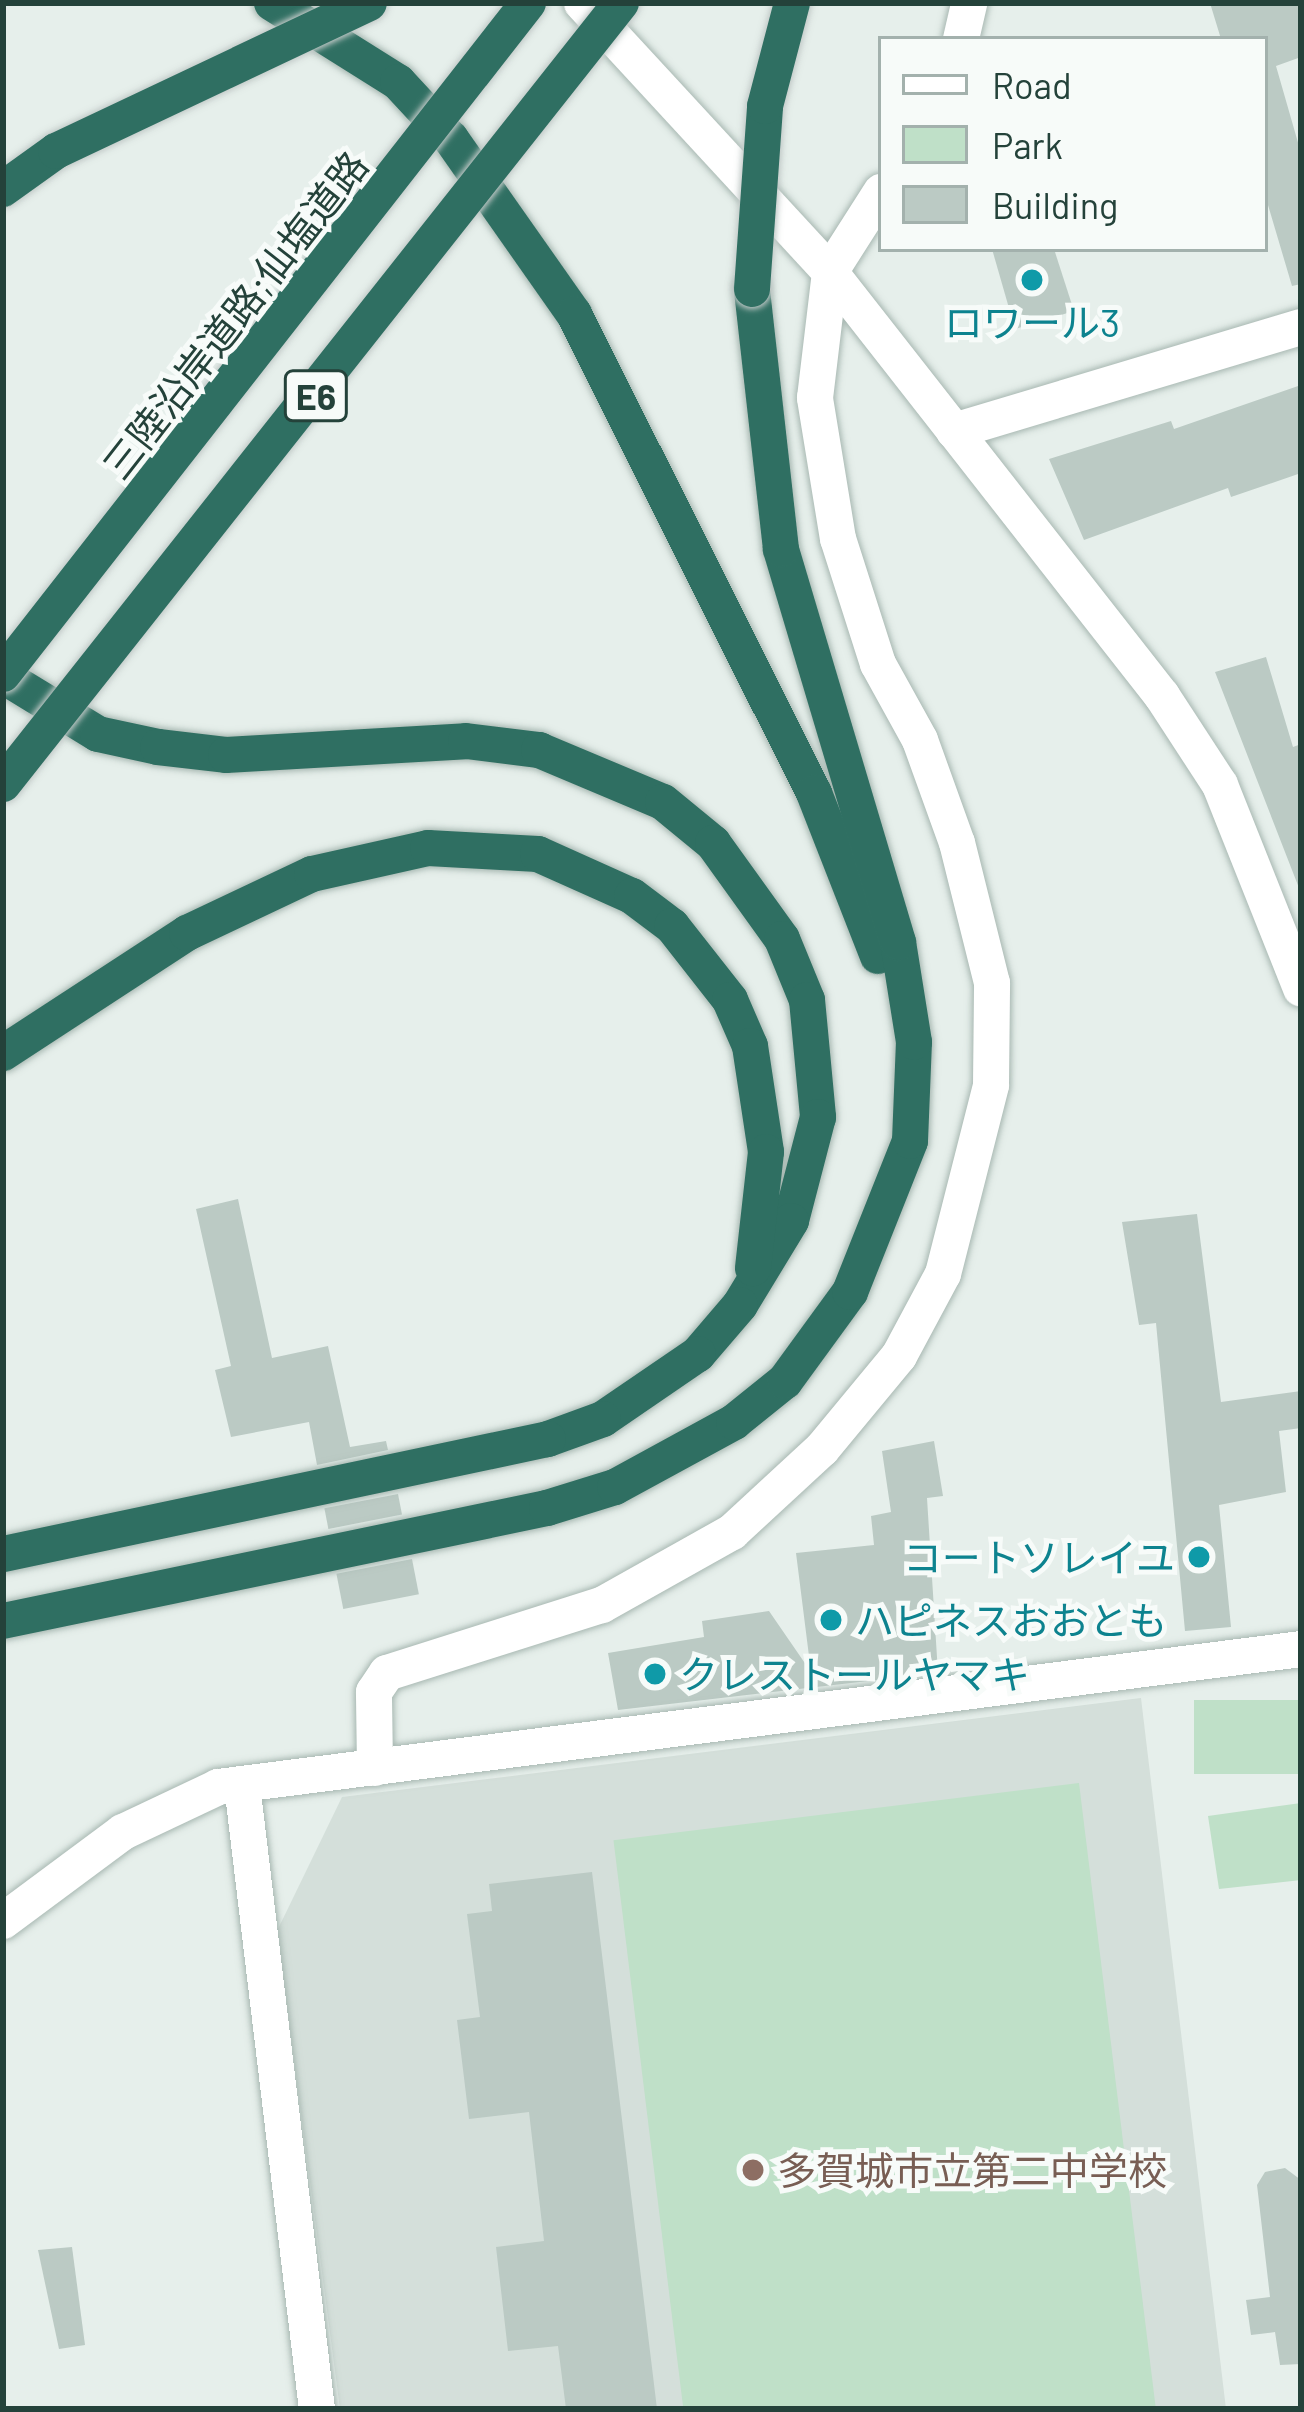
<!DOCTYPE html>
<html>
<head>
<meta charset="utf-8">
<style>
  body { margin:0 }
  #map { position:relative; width:1304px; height:2412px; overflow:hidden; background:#e6efeb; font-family:Barlow,"Noto Sans JP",sans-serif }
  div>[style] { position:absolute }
  .built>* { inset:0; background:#d4dfda }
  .green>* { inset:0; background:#bfe0c8; transform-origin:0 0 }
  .building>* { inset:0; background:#bbcac4; transform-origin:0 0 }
  .roads { filter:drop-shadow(0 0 3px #a8b8b2) drop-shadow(0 0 3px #a8b8b2) }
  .minor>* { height:36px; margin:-18px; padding:0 18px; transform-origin:18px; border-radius:18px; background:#fff }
  .highway>* { height:36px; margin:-18px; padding:0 18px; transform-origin:18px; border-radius:18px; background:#2f6f62 }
  .bridges { filter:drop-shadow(0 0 3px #c2cac8) drop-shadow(0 0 3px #c2cac8) }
  .highway-bridge>* { height:36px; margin:-18px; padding:0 18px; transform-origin:18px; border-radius:18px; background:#2f6f62 }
  .dots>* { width:33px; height:33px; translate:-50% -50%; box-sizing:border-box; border:6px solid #f7fbf9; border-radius:50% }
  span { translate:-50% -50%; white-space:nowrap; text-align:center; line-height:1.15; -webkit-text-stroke:10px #f7fbf9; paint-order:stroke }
  .shield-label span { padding:3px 9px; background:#f7fbf9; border:3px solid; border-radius:9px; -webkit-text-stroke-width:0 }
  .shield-label { font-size:36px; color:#24423a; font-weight:700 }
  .street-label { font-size:39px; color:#24423a }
  .culture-label { font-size:39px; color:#0d838f }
  .right { translate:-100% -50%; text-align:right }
  .left { translate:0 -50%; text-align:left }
  .education-label { font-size:39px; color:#785e54 }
  .frame { position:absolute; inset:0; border:6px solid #24423a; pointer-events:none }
  .legend { position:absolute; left:878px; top:36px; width:390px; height:216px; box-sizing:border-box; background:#f7fbf9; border:3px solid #a3b1ad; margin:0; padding:15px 21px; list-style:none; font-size:36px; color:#24423a }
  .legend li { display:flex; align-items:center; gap:24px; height:60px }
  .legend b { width:60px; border:3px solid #a3b1ad }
</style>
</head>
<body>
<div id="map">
  <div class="built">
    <i style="clip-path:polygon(1141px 1698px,1226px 2409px,340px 2409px,277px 1931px,342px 1797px)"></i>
  </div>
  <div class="green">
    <i style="left:1301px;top:1700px;width:74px;height:107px;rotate:90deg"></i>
    <i style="left:1079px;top:1783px;width:631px;height:469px;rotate:83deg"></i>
    <i style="clip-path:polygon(1301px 1803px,1301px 1880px,1219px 1889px,1208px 1816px)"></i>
  </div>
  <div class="building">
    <i style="clip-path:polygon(1210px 3px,1301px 3px,1301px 57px,1276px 66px,1301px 153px,1301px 284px,1292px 286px,1265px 195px,1265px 39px,1221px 39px)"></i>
    <i style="clip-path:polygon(992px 249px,1054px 249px,1074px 311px,1015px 329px)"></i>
    <i style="clip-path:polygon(1301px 385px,1301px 473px,1231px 497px,1228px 488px,1084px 540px,1049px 459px,1171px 421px,1174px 429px)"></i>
    <i style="clip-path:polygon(1266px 657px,1293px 747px,1301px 744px,1299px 888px,1215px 672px)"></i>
    <i style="clip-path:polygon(238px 1199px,272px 1358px,328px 1346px,350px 1447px,386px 1441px,388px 1450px,317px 1465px,309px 1422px,231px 1437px,215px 1370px,231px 1366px,196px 1209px)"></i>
    <i style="clip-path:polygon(1197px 1214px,1221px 1402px,1301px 1391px,1301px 1428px,1279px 1431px,1286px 1492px,1219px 1505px,1231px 1627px,1185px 1631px,1156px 1323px,1139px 1325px,1122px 1222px)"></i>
    <i style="clip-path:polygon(934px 1441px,943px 1496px,927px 1498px,938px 1673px,618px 1710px,608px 1653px,704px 1637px,702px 1621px,769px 1611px,811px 1672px,796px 1553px,874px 1545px,871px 1516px,891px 1512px,882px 1451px)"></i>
    <i style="left:398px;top:1494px;width:21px;height:75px;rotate:79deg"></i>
    <i style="left:412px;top:1559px;width:36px;height:77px;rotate:79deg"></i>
    <i style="clip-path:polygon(592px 1872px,657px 2409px,566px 2409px,558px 2346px,508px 2351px,496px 2247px,544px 2241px,529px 2112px,469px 2119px,457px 2020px,480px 2017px,467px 1914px,492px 1911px,489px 1884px)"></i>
    <i style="clip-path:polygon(1285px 2168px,1301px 2180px,1301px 2364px,1280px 2365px,1275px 2332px,1251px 2335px,1246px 2300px,1270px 2297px,1257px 2185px,1265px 2172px)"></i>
    <i style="clip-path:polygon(72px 2247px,85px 2345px,59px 2349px,38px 2250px)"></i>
  </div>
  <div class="roads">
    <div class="minor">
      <i style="left:582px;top:3px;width:366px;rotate:47.3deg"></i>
      <i style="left:830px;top:272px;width:539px;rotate:51.94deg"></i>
      <i style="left:1162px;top:696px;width:106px;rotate:56.9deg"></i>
      <i style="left:1220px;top:785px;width:219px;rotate:68.3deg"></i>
      <i style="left:961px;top:39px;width:37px;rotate:-77deg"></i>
      <i style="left:954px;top:431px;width:362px;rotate:-16.7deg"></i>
      <i style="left:375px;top:1768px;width:76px;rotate:-90.8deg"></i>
      <i style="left:374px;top:1692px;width:23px;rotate:-56deg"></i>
      <i style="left:387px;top:1673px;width:225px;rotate:-17.6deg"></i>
      <i style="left:602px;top:1605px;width:149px;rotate:-29.3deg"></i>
      <i style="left:732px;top:1532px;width:122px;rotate:-42.7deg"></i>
      <i style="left:822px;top:1449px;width:121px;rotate:-50.4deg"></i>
      <i style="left:899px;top:1356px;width:93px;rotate:-61.8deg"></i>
      <i style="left:943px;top:1274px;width:195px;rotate:-75.7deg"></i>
      <i style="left:991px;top:1085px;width:102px;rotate:-89.4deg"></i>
      <i style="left:992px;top:983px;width:144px;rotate:-104deg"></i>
      <i style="left:957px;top:843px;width:109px;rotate:-109.8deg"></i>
      <i style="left:920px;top:740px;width:87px;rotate:-118.9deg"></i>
      <i style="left:878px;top:664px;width:131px;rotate:-107.7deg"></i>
      <i style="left:838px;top:539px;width:143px;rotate:-99.3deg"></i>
      <i style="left:815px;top:398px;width:127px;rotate:-83.2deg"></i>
      <i style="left:830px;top:272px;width:95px;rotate:-57.5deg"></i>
      <i style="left:242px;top:1785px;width:628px;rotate:83.15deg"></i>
      <i style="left:3px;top:1921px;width:149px;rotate:-36.6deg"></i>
      <i style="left:123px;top:1832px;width:105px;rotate:-25.3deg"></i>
      <i style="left:218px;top:1787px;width:1092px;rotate:-7.26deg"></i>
    </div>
    <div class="highway">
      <i style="left:272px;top:3px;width:149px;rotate:32.1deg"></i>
      <i style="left:398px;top:82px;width:78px;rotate:47.1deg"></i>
      <i style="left:451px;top:139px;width:214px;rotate:54.9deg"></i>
      <i style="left:574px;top:314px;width:536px;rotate:63.39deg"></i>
      <i style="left:814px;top:793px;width:175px;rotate:68.6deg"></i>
      <i style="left:3px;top:676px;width:111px;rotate:31.4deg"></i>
      <i style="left:98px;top:734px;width:61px;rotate:12.2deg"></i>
      <i style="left:158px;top:747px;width:68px;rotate:6.7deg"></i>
      <i style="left:226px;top:755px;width:240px;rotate:-3.3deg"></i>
      <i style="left:466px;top:741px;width:74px;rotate:7deg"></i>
      <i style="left:539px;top:750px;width:134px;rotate:22.8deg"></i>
      <i style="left:663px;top:802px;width:65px;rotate:39.4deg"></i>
      <i style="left:713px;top:843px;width:118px;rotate:54.3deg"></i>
      <i style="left:782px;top:939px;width:66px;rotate:67.7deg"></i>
      <i style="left:807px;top:1000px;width:118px;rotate:84.6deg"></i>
      <i style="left:818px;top:1117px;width:107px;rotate:104.6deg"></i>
      <i style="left:791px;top:1221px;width:98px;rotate:121.3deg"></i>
      <i style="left:740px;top:1305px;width:65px;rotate:130.6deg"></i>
      <i style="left:698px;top:1354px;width:115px;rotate:145.6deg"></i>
      <i style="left:603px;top:1419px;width:59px;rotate:160deg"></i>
      <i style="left:548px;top:1439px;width:557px;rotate:168.08deg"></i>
      <i style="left:3px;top:1053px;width:220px;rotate:-33.1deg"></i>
      <i style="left:187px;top:933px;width:138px;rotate:-25.3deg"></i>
      <i style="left:312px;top:874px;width:119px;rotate:-12.6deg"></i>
      <i style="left:428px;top:848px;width:110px;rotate:3.1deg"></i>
      <i style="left:538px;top:854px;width:103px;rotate:24.1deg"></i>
      <i style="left:632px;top:896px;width:50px;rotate:36.9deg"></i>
      <i style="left:672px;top:926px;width:94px;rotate:51.9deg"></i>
      <i style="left:730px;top:1000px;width:50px;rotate:66.5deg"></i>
      <i style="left:750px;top:1046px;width:107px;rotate:81.4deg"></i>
      <i style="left:766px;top:1152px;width:117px;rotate:96.4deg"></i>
      <i style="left:3px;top:1621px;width:556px;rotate:-11.73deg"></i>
      <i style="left:547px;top:1508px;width:71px;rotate:-17.2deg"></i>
      <i style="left:615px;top:1487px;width:136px;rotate:-28.6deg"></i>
      <i style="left:734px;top:1422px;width:65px;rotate:-38.8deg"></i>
      <i style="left:785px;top:1381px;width:110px;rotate:-53.9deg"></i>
      <i style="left:850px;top:1292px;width:162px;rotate:-68.3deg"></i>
      <i style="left:910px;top:1141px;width:99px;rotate:-87.7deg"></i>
      <i style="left:914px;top:1042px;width:101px;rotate:-99.1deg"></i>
      <i style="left:898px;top:942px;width:410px;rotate:-106.6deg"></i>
      <i style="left:781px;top:549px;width:262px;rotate:-96.4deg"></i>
    </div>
  </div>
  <div class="bridges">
    <div class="highway-bridge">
      <i style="left:3px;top:189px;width:65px;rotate:-35.6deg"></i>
      <i style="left:56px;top:151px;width:346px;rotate:-25.3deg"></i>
      <i style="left:752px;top:289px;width:183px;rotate:-85.9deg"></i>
      <i style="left:765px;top:106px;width:106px;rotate:-75.3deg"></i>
      <i style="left:3px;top:674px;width:852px;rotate:-51.96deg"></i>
      <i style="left:3px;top:784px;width:996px;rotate:-51.65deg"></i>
    </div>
  </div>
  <div class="dots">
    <i style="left:1032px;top:280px;background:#0f9aa8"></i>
    <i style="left:1199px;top:1557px;background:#0f9aa8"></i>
    <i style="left:831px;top:1620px;background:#0f9aa8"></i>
    <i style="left:655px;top:1674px;background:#0f9aa8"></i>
    <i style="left:753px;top:2170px;background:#8d6e63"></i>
  </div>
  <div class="shield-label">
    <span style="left:316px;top:396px">E6</span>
  </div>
  <div class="street-label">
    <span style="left:235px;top:315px;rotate:-52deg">三陸沿岸道路;仙塩道路</span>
  </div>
  <div class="culture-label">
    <span style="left:1032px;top:322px">ロワール3</span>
    <span class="right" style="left:1175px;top:1557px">コートソレイユ</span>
    <span class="left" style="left:855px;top:1620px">ハピネスおおとも</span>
    <span class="left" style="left:679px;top:1674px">クレストールヤマキ</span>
  </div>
  <div class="education-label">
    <span class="left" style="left:777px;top:2170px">多賀城市立第二中学校</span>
  </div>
  <div class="frame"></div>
  <ul class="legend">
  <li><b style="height:15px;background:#fff"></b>Road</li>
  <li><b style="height:33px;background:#bfe0c8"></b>Park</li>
  <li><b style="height:33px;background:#bbcac4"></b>Building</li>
  </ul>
</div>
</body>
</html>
